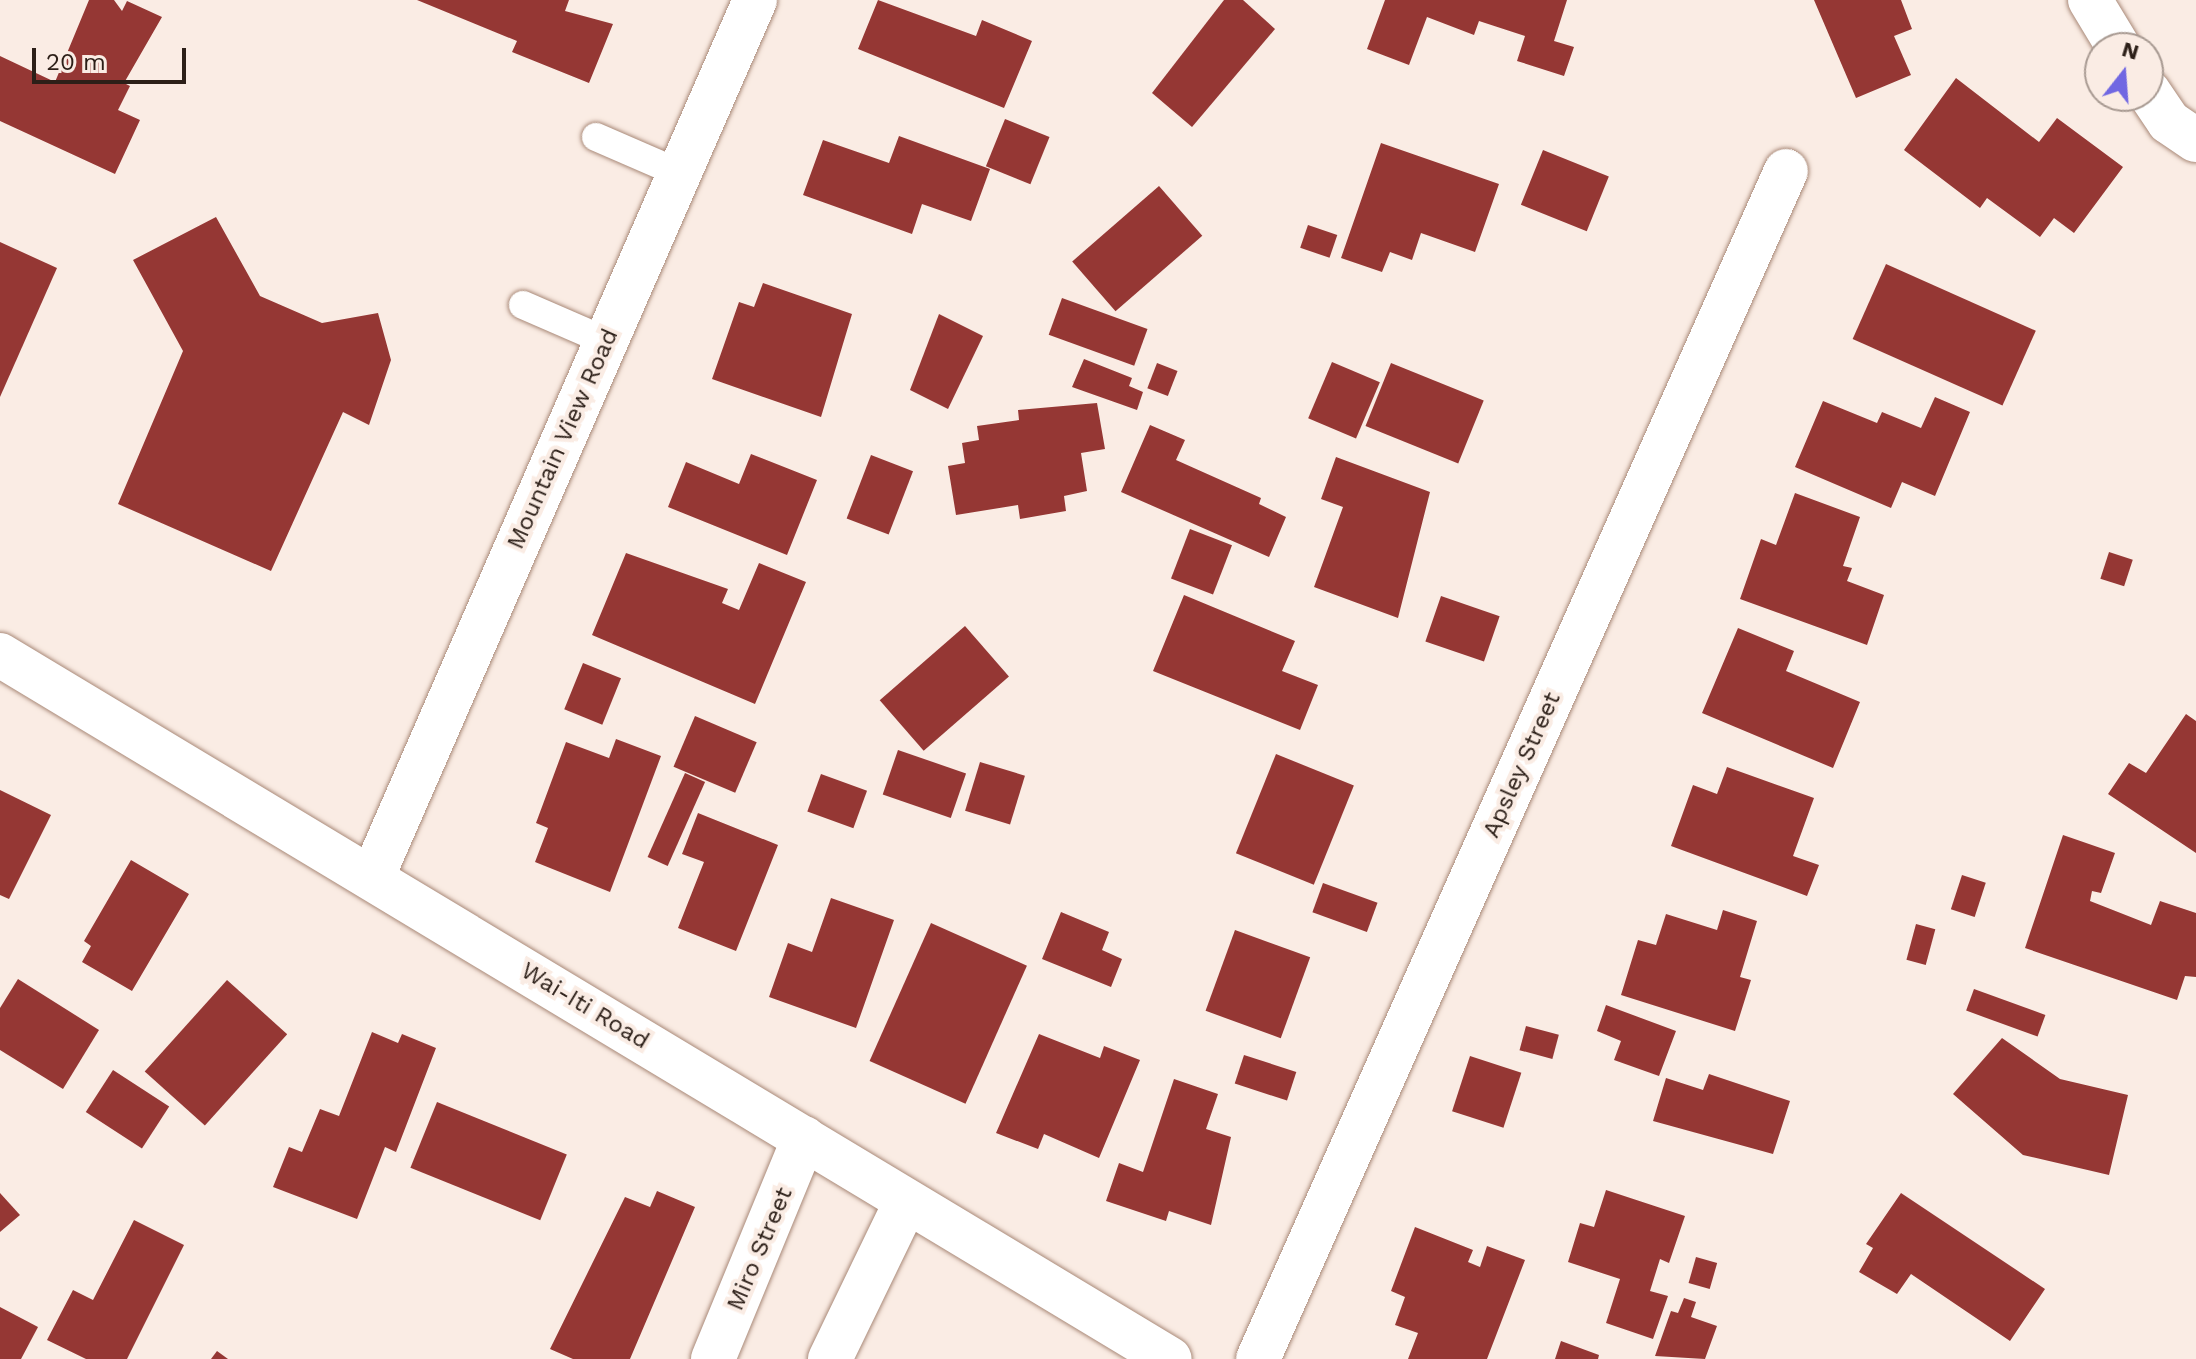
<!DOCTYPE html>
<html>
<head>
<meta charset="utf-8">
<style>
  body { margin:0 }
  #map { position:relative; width:2196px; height:1359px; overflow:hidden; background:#faece4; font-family:"Work Sans",sans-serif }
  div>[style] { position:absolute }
  .building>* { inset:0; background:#953734; transform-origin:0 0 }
  .roads { filter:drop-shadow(0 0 2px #a98978) drop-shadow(0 0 2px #a98978) }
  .service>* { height:28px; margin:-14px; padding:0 14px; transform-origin:14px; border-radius:14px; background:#fff }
  .minor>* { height:44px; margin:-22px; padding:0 22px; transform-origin:22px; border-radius:22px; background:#fff }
  .tertiary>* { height:44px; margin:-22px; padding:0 22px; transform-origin:22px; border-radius:22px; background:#fff }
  span { translate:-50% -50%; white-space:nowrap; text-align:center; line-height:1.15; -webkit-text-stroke:8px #faece4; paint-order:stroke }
  .street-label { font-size:24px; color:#2c1f18 }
  .north { position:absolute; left:2084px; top:32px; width:80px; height:80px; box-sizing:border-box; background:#faece4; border:2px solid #a89a92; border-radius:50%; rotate:17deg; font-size:22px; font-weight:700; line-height:32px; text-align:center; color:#2c1f18 }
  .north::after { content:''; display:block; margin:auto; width:28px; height:36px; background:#7067e2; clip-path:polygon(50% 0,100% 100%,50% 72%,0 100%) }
  .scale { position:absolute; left:32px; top:48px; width:154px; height:36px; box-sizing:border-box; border:4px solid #2c1f18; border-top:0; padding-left:10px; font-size:24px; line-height:28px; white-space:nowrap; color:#2c1f18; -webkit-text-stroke:6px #faece4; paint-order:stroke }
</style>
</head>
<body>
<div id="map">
  <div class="building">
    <i style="clip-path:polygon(89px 0,114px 0,122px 11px,127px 1px,162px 17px,124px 83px,130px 86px,118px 110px,140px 120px,115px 174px,0 121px,0 56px,55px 82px)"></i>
    <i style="clip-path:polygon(417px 0,569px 0,565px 11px,613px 24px,589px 83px,512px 52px,517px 41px)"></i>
    <i style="clip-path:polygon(878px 0,976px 36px,982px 20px,1032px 41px,1004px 108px,858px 49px)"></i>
    <i style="clip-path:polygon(1224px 0,1243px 0,1275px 29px,1192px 127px,1152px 93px)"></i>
    <i style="clip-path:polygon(1385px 0,1567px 0,1554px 41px,1574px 47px,1564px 76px,1517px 61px,1525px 36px,1479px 21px,1474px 35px,1427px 17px,1409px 65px,1367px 49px)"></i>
    <i style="clip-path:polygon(1814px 0,1901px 0,1912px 29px,1894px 36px,1911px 75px,1856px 98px)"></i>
    <i style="clip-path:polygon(1956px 78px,2039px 142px,2057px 118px,2123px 167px,2074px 233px,2054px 218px,2040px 237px,1987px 198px,1980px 208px,1904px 150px)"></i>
    <i style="left:1005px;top:119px;width:48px;height:51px;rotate:22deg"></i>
    <i style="clip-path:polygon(899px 136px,990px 169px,971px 221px,922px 204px,912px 234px,803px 195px,823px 140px,889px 163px)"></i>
    <i style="clip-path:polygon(1381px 143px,1499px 184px,1475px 252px,1421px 233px,1412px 260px,1390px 252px,1382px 272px,1341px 258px)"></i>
    <i style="left:1543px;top:150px;width:71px;height:59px;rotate:22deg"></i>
    <i style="left:1159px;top:186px;width:66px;height:115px;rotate:49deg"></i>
    <i style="clip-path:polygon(216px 217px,260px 296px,322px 323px,378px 313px,391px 360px,369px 425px,343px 412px,271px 571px,118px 504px,183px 351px,133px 260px)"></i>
    <i style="left:1308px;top:225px;width:31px;height:24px;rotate:19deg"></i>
    <i style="clip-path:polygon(0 242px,57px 268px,0 397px)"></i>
    <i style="left:1886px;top:264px;width:164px;height:82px;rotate:24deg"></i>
    <i style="clip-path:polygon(763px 283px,852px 314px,821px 417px,712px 379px,739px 302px,754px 307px)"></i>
    <i style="left:1062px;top:298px;width:91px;height:39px;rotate:20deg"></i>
    <i style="clip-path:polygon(939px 314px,983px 336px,948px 409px,910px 390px)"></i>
    <i style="clip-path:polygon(1084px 359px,1132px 378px,1129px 386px,1143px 392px,1137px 410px,1072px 387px)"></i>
    <i style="left:1332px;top:362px;width:52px;height:61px;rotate:23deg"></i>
    <i style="left:1157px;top:363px;width:22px;height:27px;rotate:21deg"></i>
    <i style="left:1391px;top:363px;width:100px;height:68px;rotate:22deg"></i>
    <i style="clip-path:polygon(1935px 397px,1970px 412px,1935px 496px,1902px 482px,1891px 508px,1795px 467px,1823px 401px,1877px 423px,1882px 412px,1921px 428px)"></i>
    <i style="clip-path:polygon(1097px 403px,1105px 449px,1081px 453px,1087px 491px,1064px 496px,1066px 511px,1020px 519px,1018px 505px,956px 515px,948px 466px,965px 463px,962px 443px,979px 440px,977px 426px,1019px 420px,1018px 410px)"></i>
    <i style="clip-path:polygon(1150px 425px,1185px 440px,1176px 460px,1261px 498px,1259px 504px,1286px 517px,1269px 557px,1121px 492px)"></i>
    <i style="clip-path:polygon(751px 454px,817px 480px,787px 555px,668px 507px,686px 462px,739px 484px)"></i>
    <i style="left:871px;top:455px;width:45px;height:68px;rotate:21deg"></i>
    <i style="clip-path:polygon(1336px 457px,1430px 492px,1398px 618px,1314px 587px,1343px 507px,1321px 499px)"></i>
    <i style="clip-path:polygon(1795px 493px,1860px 517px,1843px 566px,1852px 568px,1847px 581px,1884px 595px,1867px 645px,1740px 599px,1761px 539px,1776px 545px)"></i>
    <i style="left:1190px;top:529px;width:45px;height:53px;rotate:21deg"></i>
    <i style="left:2109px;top:552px;width:25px;height:28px;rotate:18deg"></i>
    <i style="clip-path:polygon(626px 553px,728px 589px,722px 603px,739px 610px,759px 563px,806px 582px,755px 704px,592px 635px)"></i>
    <i style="clip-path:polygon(1184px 595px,1295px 641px,1282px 671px,1318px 685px,1300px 730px,1153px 671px)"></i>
    <i style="left:1441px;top:596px;width:62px;height:48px;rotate:19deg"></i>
    <i style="left:965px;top:626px;width:67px;height:113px;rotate:49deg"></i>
    <i style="clip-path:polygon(1738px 628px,1794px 651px,1786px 671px,1860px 702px,1833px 768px,1702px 713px)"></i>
    <i style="left:583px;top:663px;width:41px;height:50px;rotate:22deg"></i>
    <i style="clip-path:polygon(2186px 714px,2196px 721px,2196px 853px,2108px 794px,2129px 763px,2146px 773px)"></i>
    <i style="left:695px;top:716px;width:67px;height:55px;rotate:23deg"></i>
    <i style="clip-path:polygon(616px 739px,661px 756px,610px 892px,535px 862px,548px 828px,536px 823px,566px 742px,609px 758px)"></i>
    <i style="left:898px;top:750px;width:72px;height:47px;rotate:19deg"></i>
    <i style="left:1276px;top:754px;width:84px;height:107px;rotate:22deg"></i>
    <i style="left:980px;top:762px;width:47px;height:51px;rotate:17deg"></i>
    <i style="clip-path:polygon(1727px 767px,1814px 798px,1793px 856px,1819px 865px,1807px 896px,1671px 846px,1693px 785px,1717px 794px)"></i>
    <i style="left:685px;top:773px;width:22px;height:92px;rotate:24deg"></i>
    <i style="left:821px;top:774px;width:49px;height:40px;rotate:20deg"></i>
    <i style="clip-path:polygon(0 790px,51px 815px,9px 899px,0 895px)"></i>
    <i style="clip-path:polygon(698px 813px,778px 845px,736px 951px,678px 928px,704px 862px,682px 854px)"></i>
    <i style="clip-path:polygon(2063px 835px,2115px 853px,2101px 893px,2092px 891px,2090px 901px,2151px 925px,2160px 901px,2196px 913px,2196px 977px,2185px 976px,2177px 1000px,2025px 948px)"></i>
    <i style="clip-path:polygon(131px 860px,189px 894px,132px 991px,82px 962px,91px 946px,84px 941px)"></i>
    <i style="left:1962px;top:875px;width:25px;height:36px;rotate:18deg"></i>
    <i style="left:1323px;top:883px;width:58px;height:31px;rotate:20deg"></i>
    <i style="clip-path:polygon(831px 898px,894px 920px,856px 1028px,769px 997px,788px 943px,812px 952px)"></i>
    <i style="clip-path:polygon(1723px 910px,1757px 921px,1740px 977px,1751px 980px,1735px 1031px,1621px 995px,1638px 940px,1656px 945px,1666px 914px,1717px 930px)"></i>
    <i style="clip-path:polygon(1061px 912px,1109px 932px,1102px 950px,1122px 959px,1111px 987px,1042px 959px)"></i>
    <i style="left:931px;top:923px;width:105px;height:151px;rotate:24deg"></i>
    <i style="left:1916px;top:924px;width:20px;height:37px;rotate:15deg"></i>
    <i style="left:1235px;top:930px;width:80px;height:86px;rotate:20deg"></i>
    <i style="clip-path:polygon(18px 979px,99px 1030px,63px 1089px,0 1050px,0 1008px)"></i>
    <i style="left:227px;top:980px;width:81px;height:123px;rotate:42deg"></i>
    <i style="left:1974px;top:989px;width:76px;height:23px;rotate:20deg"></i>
    <i style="clip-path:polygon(1606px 1005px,1676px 1031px,1659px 1076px,1614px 1060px,1621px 1041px,1597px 1031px)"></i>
    <i style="left:1526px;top:1026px;width:34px;height:25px;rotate:15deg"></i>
    <i style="clip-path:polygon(372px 1032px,398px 1043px,402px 1034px,436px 1048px,396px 1152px,385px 1147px,357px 1219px,273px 1187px,289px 1147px,302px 1152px,320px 1109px,339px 1116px)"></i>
    <i style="clip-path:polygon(1039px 1034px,1100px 1058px,1104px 1046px,1140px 1060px,1099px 1158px,1044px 1134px,1038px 1149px,996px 1133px)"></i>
    <i style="clip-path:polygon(2002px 1038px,2060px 1079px,2128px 1095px,2109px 1175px,2023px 1155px,1953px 1094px)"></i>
    <i style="left:1244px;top:1055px;width:55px;height:30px;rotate:18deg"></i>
    <i style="left:1470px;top:1056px;width:54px;height:58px;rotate:18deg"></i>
    <i style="left:113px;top:1070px;width:67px;height:50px;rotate:33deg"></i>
    <i style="clip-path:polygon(1709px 1074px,1790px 1101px,1773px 1154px,1653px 1121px,1666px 1078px,1703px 1090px)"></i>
    <i style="clip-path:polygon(1174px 1079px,1218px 1094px,1206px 1129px,1231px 1137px,1211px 1225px,1169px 1211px,1166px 1221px,1106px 1201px,1119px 1163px,1143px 1172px)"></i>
    <i style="left:437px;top:1102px;width:140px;height:71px;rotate:22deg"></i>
    <i style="clip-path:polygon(1606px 1190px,1685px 1216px,1669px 1263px,1660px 1259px,1650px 1291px,1668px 1296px,1653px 1339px,1606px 1323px,1620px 1279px,1568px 1262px,1580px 1223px,1594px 1227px)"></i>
    <i style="clip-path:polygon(657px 1191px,695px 1207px,630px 1359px,573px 1359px,550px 1349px,625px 1197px,650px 1207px)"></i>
    <i style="clip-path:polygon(0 1193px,20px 1215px,0 1232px)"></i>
    <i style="clip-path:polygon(1901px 1193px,2045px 1289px,2010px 1341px,1911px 1274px,1897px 1294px,1859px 1272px,1873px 1248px,1866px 1244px)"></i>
    <i style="clip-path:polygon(134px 1220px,184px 1245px,127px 1359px,86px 1359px,47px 1340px,73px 1290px,93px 1300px)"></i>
    <i style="clip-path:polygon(1415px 1227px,1473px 1250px,1468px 1262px,1480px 1267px,1487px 1246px,1525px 1260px,1487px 1359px,1408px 1359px,1418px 1333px,1395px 1325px,1405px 1297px,1391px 1291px)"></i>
    <i style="left:1696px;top:1257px;width:22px;height:27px;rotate:16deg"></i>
    <i style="clip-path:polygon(1684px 1298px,1696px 1302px,1691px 1317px,1717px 1326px,1705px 1359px,1655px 1356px,1671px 1311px,1678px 1313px)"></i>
    <i style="clip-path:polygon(0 1307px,38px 1327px,21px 1359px,0 1359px)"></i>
    <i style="clip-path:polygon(1561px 1341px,1599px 1355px,1598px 1359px,1555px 1359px)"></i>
    <i style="clip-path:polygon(217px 1351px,228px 1359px,211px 1359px)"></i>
  </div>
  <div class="roads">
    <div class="service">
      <i style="left:596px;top:137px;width:90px;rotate:23.4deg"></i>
      <i style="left:523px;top:305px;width:90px;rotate:23.4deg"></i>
    </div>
    <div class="minor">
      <i style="left:2090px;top:0;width:56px;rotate:58.9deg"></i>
      <i style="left:2148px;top:91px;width:37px;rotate:56deg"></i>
      <i style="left:2169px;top:122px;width:32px;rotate:34deg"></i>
      <i style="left:713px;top:1359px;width:239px;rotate:-67.6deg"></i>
      <i style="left:830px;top:1359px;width:174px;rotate:-64.2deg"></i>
      <i style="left:1258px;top:1359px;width:1300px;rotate:-66.04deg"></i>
    </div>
    <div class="tertiary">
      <i style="left:0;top:655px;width:1365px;rotate:31.04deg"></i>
      <i style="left:372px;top:878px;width:958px;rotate:-66.43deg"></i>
    </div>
  </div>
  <div class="street-label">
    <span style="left:563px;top:439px;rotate:-66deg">Mountain View Road</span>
    <span style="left:1522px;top:765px;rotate:-66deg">Apsley Street</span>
    <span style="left:585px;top:1006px;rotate:31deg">Wai-Iti Road</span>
    <span style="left:760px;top:1249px;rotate:-67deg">Miro Street</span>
  </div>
  <div class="north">N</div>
  <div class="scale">20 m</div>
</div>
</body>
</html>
